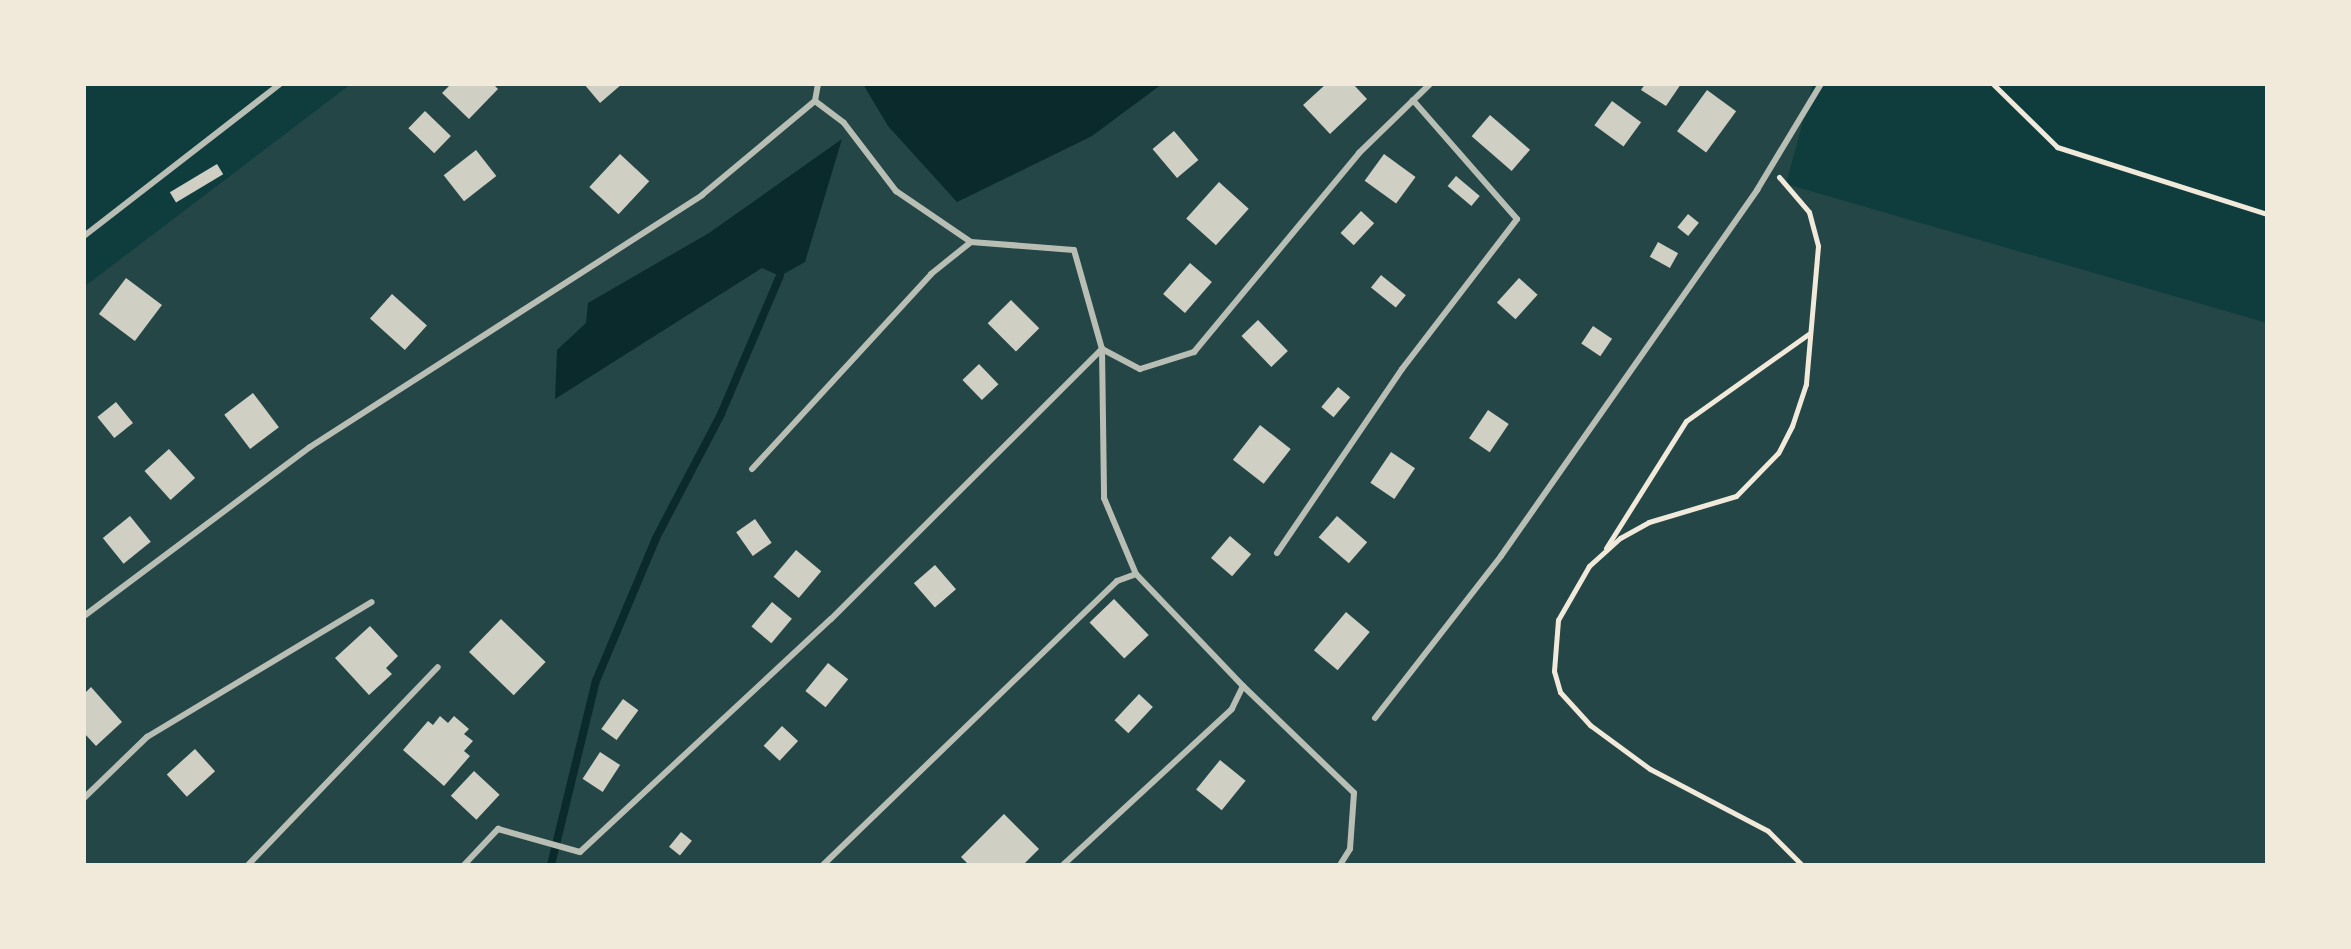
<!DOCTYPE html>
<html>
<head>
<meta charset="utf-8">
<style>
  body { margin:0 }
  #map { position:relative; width:2351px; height:949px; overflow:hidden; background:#0f3d3e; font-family:Ubuntu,sans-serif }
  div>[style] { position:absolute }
  .green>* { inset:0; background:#244646 }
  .water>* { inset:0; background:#0a2a2b }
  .stream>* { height:8px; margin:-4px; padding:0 4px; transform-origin:4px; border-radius:4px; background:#0a2a2b }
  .building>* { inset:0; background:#cfcfc3; transform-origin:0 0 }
  .path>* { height:5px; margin:-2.5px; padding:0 2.5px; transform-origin:2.5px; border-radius:2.5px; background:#f1e9da }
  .service>* { height:6px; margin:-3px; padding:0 3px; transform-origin:3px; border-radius:3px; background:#b8beb3 }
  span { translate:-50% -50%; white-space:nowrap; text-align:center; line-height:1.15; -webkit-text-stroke:6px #f1e9da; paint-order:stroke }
  .frame { position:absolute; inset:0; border:86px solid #f1e9da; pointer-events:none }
</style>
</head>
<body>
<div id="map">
  <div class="green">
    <i style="clip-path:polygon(351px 84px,1813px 84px,1786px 184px,2267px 323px,2267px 865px,84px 865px,84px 287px)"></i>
  </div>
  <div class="water">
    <i style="clip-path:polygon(863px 84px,1162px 84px,1092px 136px,957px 202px,888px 126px)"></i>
    <i style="clip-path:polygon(842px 139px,805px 262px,780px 276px,762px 268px,555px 399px,557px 350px,586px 323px,588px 303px,709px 233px)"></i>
  </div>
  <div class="stream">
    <i style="left:551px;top:865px;width:189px;rotate:-76.3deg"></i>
    <i style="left:596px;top:681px;width:155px;rotate:-67.2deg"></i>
    <i style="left:656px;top:538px;width:140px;rotate:-62.3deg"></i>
    <i style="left:721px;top:414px;width:150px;rotate:-66.9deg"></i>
  </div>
  <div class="building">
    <i style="clip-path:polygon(451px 84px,493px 84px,498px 89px,469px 119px,442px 93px)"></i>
    <i style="clip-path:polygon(584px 84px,622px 84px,600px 103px)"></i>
    <i style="clip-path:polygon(1326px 84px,1353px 84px,1367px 99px,1330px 134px,1303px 105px)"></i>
    <i style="clip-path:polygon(1645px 84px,1681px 84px,1666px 106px,1641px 90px)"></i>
    <i style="left:1707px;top:90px;width:36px;height:51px;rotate:36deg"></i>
    <i style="left:1612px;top:101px;width:36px;height:30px;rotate:36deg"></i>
    <i style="left:425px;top:111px;width:36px;height:24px;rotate:44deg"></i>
    <i style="left:1490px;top:115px;width:53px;height:28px;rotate:41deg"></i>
    <i style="left:1174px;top:131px;width:38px;height:28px;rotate:50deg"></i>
    <i style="left:476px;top:150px;width:33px;height:41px;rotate:52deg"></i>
    <i style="left:620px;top:154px;width:40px;height:45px;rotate:43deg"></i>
    <i style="left:1384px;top:154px;width:39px;height:33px;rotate:36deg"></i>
    <i style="left:217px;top:164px;width:12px;height:55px;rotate:59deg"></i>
    <i style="left:1456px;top:176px;width:31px;height:13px;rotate:40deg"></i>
    <i style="left:1219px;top:182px;width:40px;height:49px;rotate:42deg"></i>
    <i style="left:1361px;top:211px;width:18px;height:30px;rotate:43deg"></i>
    <i style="left:1688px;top:214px;width:14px;height:17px;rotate:39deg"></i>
    <i style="left:1658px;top:242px;width:23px;height:17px;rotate:29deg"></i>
    <i style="left:1190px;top:263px;width:29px;height:41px;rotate:41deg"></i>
    <i style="left:1381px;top:275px;width:32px;height:16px;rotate:39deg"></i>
    <i style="left:126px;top:278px;width:45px;height:45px;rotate:37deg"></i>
    <i style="left:1519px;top:278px;width:25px;height:33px;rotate:42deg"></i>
    <i style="left:392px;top:294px;width:47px;height:33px;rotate:42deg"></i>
    <i style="left:1011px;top:300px;width:40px;height:33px;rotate:45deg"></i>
    <i style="left:1258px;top:320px;width:43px;height:23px;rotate:46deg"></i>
    <i style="left:1593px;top:326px;width:23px;height:21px;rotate:34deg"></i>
    <i style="left:979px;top:364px;width:28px;height:23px;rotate:46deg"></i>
    <i style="left:1338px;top:387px;width:16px;height:26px;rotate:40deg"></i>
    <i style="left:253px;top:393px;width:43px;height:36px;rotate:53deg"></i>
    <i style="left:116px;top:402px;width:27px;height:24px;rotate:51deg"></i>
    <i style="left:1488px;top:410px;width:25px;height:34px;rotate:34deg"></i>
    <i style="left:1260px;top:425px;width:39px;height:44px;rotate:38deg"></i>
    <i style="left:169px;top:449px;width:39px;height:33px;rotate:48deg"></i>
    <i style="left:1391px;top:452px;width:29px;height:37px;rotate:34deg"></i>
    <i style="left:130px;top:516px;width:33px;height:35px;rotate:51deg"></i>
    <i style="left:1337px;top:516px;width:40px;height:28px;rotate:41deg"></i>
    <i style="left:755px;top:519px;width:29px;height:23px;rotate:55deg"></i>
    <i style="left:1230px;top:536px;width:28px;height:29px;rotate:41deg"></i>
    <i style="left:796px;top:550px;width:33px;height:35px;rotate:40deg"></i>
    <i style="left:935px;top:565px;width:32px;height:28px;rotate:49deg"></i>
    <i style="left:1114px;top:599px;width:50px;height:34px;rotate:46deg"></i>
    <i style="left:772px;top:602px;width:26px;height:32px;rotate:40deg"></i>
    <i style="left:1346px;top:612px;width:31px;height:50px;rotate:40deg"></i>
    <i style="left:501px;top:619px;width:62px;height:46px;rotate:44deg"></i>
    <i style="clip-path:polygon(370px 626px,398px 656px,386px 668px,392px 674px,369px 695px,335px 658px)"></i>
    <i style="left:828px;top:663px;width:26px;height:36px;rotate:39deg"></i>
    <i style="clip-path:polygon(91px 687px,122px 722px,96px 746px,84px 733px,84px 694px)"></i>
    <i style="left:1139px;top:694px;width:19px;height:36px;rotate:43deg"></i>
    <i style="left:623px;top:699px;width:19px;height:37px;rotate:36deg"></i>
    <i style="clip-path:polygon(440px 716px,448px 723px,454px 716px,469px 729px,464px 734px,473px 741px,464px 751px,470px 756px,444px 786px,403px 750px,428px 721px,433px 725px)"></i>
    <i style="left:782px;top:726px;width:22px;height:27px;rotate:43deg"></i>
    <i style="left:195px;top:749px;width:30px;height:38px;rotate:48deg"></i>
    <i style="left:600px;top:752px;width:24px;height:32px;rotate:33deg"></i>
    <i style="left:1220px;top:760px;width:33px;height:38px;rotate:39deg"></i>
    <i style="left:474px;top:771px;width:35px;height:34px;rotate:43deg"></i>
    <i style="clip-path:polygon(1004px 814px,1039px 849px,1023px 865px,969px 865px,961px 857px)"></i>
    <i style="left:681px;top:832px;width:14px;height:19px;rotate:39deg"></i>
  </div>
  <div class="path">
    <i style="left:1993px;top:84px;width:90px;rotate:44.5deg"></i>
    <i style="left:2057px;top:147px;width:220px;rotate:17.7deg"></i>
    <i style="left:1779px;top:177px;width:46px;rotate:49.4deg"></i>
    <i style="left:1809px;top:212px;width:35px;rotate:75deg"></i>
    <i style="left:1818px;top:246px;width:139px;rotate:95deg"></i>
    <i style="left:1806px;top:384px;width:44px;rotate:108.4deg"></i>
    <i style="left:1792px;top:426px;width:30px;rotate:117deg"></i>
    <i style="left:1778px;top:453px;width:60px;rotate:134.3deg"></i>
    <i style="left:1736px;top:496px;width:91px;rotate:163.4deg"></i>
    <i style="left:1649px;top:522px;width:33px;rotate:151deg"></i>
    <i style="left:1620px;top:538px;width:42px;rotate:137.9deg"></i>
    <i style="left:1589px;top:566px;width:62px;rotate:119.9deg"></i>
    <i style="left:1558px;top:620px;width:51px;rotate:94.5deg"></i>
    <i style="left:1554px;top:671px;width:22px;rotate:74deg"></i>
    <i style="left:1560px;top:692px;width:45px;rotate:47.7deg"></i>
    <i style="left:1590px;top:725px;width:74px;rotate:36.3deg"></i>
    <i style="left:1650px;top:769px;width:133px;rotate:27.7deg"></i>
    <i style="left:1768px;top:831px;width:48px;rotate:45deg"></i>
    <i style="left:1606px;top:548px;width:150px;rotate:-57.8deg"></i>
    <i style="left:1686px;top:421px;width:152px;rotate:-35.4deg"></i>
  </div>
  <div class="service">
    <i style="left:815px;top:101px;width:17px;rotate:-80deg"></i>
    <i style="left:84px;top:236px;width:248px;rotate:-37.8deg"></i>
    <i style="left:752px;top:469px;width:265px;rotate:-47.4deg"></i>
    <i style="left:931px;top:274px;width:51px;rotate:-38.7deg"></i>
    <i style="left:1277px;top:553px;width:222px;rotate:-55.8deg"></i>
    <i style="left:1402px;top:369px;width:189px;rotate:-52.5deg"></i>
    <i style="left:1517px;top:219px;width:158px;rotate:-131.2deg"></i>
    <i style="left:84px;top:616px;width:282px;rotate:-36.8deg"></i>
    <i style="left:310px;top:447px;width:466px;rotate:-32.7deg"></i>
    <i style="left:702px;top:195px;width:147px;rotate:-39.8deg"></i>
    <i style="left:815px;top:101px;width:36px;rotate:37deg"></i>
    <i style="left:844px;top:123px;width:86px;rotate:52.6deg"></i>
    <i style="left:896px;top:191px;width:91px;rotate:34.2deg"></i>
    <i style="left:971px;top:242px;width:103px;rotate:4.4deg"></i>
    <i style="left:1074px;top:250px;width:103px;rotate:74.2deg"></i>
    <i style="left:1102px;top:349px;width:43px;rotate:27.8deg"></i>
    <i style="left:1140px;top:369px;width:57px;rotate:-17.5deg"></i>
    <i style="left:1194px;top:352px;width:259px;rotate:-50.3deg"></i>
    <i style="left:1359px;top:153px;width:99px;rotate:-44.2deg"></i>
    <i style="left:1243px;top:686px;width:154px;rotate:43.9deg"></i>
    <i style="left:1354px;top:793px;width:56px;rotate:94.1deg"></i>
    <i style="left:1350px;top:849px;width:19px;rotate:122deg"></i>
    <i style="left:1375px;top:718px;width:205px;rotate:-52.1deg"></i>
    <i style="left:1501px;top:556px;width:447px;rotate:-55deg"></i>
    <i style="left:1757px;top:190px;width:124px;rotate:-58.9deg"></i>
    <i style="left:84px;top:798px;width:88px;rotate:-44.1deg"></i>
    <i style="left:147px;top:737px;width:262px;rotate:-31deg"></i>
    <i style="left:248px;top:865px;width:274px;rotate:-46.2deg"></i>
    <i style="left:464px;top:865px;width:50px;rotate:-46.6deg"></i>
    <i style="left:498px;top:829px;width:85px;rotate:15.7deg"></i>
    <i style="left:580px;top:852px;width:342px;rotate:-42.9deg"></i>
    <i style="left:831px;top:619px;width:383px;rotate:-44.9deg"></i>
    <i style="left:1102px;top:349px;width:149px;rotate:89.2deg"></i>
    <i style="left:1104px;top:498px;width:82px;rotate:67.2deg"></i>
    <i style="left:1136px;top:574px;width:155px;rotate:46.3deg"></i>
    <i style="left:1243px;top:686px;width:25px;rotate:116deg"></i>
    <i style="left:1232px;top:709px;width:230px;rotate:137.3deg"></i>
    <i style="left:823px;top:865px;width:409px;rotate:-44deg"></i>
    <i style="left:1117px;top:581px;width:20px;rotate:-20deg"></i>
  </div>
  <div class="frame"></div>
</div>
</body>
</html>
